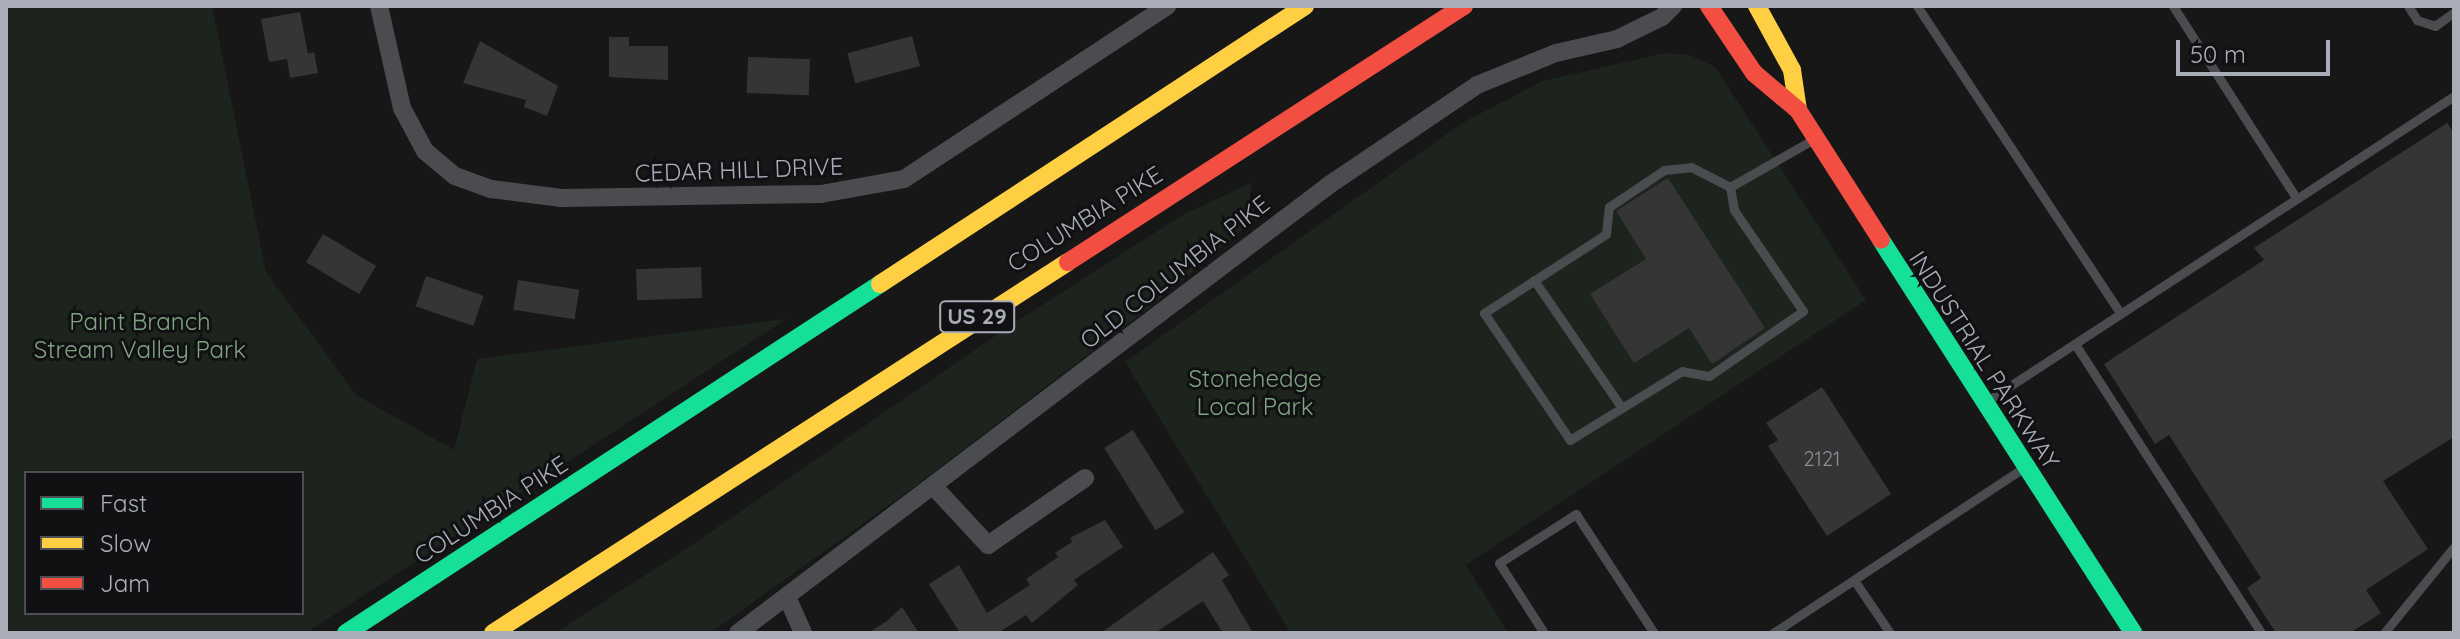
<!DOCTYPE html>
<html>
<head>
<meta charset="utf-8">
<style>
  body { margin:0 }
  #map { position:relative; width:2460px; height:639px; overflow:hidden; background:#171717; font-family:Quicksand,sans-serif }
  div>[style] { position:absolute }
  .green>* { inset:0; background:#1d241e }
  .building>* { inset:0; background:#353536; transform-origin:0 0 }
  .lane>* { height:9px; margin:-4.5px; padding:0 4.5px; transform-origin:4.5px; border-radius:4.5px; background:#4b4c50 }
  .street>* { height:18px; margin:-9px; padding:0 9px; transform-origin:9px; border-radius:9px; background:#4b4c50 }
  .fast>* { height:18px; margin:-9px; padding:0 9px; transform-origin:9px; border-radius:9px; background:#16e098 }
  .slow>* { height:18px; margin:-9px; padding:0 9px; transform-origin:9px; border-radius:9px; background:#ffcf43 }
  .jam>* { height:18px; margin:-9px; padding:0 9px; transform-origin:9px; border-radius:9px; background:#f24e42 }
  span { translate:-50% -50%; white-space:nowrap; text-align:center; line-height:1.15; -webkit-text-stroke:6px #111113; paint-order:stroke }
  .number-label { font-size:20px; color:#8b8f98 }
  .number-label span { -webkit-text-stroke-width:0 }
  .shield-label span { padding:2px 6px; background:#111113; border:2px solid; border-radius:6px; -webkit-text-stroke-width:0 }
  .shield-label { font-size:22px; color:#a8adb8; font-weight:700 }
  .street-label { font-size:24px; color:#a8adb8 }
  .park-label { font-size:24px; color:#7fa381 }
  .frame { position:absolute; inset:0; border:8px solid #a8adb8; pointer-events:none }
  .legend { position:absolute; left:24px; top:471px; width:280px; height:144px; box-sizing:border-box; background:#111113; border:2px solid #4d4f55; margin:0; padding:10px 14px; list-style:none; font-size:24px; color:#a8adb8 }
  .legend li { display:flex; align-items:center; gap:16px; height:40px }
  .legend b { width:40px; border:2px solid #4d4f55 }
  .scale { position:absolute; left:2176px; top:40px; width:154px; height:36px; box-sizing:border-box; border:4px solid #a8adb8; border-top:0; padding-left:10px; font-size:24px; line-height:28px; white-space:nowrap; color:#a8adb8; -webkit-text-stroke:6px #111113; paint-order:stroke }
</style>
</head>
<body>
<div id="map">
  <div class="green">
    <i style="clip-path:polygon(evenodd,6px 6px,212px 6px,266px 272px,356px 395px,454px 450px,477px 359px,786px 319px,306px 633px,6px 633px,6px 6px,26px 473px,302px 473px,302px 613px,26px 613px,26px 473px)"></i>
    <i style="clip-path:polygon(1665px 53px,1690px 55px,1715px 67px,1866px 300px,1466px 565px,1508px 633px,1291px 633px,1125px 362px,1464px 122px,1543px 81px)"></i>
    <i style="clip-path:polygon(1250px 183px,1255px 219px,1149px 308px,918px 484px,710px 633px,555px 633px,692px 545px,1008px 327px,1181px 216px)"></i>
  </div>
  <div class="building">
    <i style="clip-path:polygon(300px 12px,308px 54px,314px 52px,318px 73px,290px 78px,287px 59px,269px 62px,261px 19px)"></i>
    <i style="left:912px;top:36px;width:31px;height:67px;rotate:75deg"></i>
    <i style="clip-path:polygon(609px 37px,629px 37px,629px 46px,668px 46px,668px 80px,609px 77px)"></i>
    <i style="clip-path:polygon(480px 41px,558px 86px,547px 116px,524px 107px,526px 100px,463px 83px)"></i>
    <i style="left:748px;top:57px;width:62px;height:36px;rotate:2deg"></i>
    <i style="clip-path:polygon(2447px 123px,2454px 133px,2454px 437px,2383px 481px,2428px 549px,2366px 590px,2381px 613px,2350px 633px,2276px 633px,2247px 588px,2261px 578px,2169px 435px,2155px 444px,2104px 364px,2264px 260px,2254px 248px)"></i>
    <i style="clip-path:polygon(1668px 178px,1765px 328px,1712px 364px,1689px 328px,1634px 363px,1590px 294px,1646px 259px,1616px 211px)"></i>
    <i style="left:323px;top:234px;width:62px;height:33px;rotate:31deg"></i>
    <i style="left:701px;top:267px;width:31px;height:65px;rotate:88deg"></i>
    <i style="left:426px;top:276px;width:61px;height:32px;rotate:19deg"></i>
    <i style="left:518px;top:280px;width:62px;height:30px;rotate:9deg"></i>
    <i style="clip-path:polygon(1822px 387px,1891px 494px,1827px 536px,1768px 446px,1778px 440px,1766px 423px)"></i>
    <i style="left:1133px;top:430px;width:97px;height:34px;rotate:58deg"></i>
    <i style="clip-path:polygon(1105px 520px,1123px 547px,1074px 580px,1078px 585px,1032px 623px,1026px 615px,998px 633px,960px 633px,929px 584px,959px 565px,987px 613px,1030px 585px,1026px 579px,1058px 557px,1055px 553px,1072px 542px,1070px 538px)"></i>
    <i style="clip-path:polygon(1213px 552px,1229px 575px,1222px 580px,1253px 633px,1223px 633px,1203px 601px,1155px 633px,1101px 633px)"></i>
    <i style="clip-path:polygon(902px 607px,919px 633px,868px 633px,887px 621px)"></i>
  </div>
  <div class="lane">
    <i style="left:1917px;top:6px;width:369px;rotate:56.5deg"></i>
    <i style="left:2173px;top:6px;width:229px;rotate:57.3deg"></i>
    <i style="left:2408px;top:6px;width:17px;rotate:57deg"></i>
    <i style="left:2417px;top:20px;width:19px;rotate:18deg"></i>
    <i style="left:2435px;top:26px;width:24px;rotate:-36deg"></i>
    <i style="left:1730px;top:187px;width:23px;rotate:80deg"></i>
    <i style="left:1734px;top:210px;width:122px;rotate:55.7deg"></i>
    <i style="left:1803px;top:311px;width:114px;rotate:145.3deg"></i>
    <i style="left:1709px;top:376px;width:27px;rotate:-170deg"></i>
    <i style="left:1682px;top:371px;width:132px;rotate:148.4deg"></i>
    <i style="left:1570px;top:440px;width:153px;rotate:-124.1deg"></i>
    <i style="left:1484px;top:313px;width:145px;rotate:-32.9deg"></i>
    <i style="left:1606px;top:234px;width:27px;rotate:-84deg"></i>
    <i style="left:1609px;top:207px;width:66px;rotate:-33.9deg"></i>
    <i style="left:1664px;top:170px;width:27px;rotate:-6deg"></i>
    <i style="left:1691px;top:167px;width:44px;rotate:27.1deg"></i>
    <i style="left:1730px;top:187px;width:99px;rotate:-29.7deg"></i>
    <i style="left:1534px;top:280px;width:155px;rotate:55.5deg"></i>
    <i style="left:2075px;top:344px;width:344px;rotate:57.2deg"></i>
    <i style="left:1987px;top:401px;width:558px;rotate:-33.15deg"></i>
    <i style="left:1854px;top:580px;width:64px;rotate:55.8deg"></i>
    <i style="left:1544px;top:633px;width:83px;rotate:-122.7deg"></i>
    <i style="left:1499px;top:563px;width:91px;rotate:-32.5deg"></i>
    <i style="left:1576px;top:514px;width:142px;rotate:56.8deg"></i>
    <i style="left:1773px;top:633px;width:302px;rotate:-33.4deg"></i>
    <i style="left:2384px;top:633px;width:111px;rotate:-50.9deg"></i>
  </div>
  <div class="street">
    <i style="left:379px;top:6px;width:105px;rotate:77.3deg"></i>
    <i style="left:402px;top:108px;width:49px;rotate:61.9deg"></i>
    <i style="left:425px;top:151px;width:39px;rotate:40deg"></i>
    <i style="left:455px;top:176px;width:38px;rotate:20deg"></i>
    <i style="left:491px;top:189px;width:71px;rotate:7.3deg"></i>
    <i style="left:561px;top:198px;width:260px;rotate:-0.9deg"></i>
    <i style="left:821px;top:194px;width:84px;rotate:-10.2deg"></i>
    <i style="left:904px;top:179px;width:315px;rotate:-33.3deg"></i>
    <i style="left:935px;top:488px;width:78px;rotate:47.1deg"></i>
    <i style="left:988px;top:545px;width:118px;rotate:-34.6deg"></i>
    <i style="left:788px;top:599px;width:37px;rotate:66deg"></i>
    <i style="left:738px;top:633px;width:742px;rotate:-37.16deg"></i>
    <i style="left:1329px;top:185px;width:179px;rotate:-34deg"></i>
    <i style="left:1477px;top:85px;width:85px;rotate:-22.1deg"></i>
    <i style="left:1556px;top:53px;width:63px;rotate:-12.9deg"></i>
    <i style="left:1617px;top:39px;width:50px;rotate:-26.1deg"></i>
    <i style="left:1662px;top:17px;width:16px;rotate:-45deg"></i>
  </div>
  <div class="fast">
    <i style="left:1881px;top:240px;width:467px;rotate:57.3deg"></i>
    <i style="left:346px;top:633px;width:638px;rotate:-33.17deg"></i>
  </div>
  <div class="slow">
    <i style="left:1757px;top:6px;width:73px;rotate:61.3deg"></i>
    <i style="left:1792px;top:70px;width:40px;rotate:81.5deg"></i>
    <i style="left:880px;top:284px;width:508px;rotate:-33.19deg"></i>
    <i style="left:493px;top:633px;width:684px;rotate:-32.83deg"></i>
  </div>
  <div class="jam">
    <i style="left:1709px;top:6px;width:81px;rotate:56.1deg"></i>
    <i style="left:1754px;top:73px;width:57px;rotate:40.1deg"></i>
    <i style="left:1798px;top:110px;width:154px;rotate:57.4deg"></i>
    <i style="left:1068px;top:262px;width:472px;rotate:-32.9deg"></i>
  </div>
  <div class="number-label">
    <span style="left:1822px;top:458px">2121</span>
  </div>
  <div class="shield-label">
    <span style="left:977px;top:317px">US 29</span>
  </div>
  <div class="street-label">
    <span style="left:739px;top:170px;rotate:-2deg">CEDAR HILL DRIVE</span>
    <span style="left:1085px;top:219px;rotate:-32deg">COLUMBIA PIKE</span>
    <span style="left:1175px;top:272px;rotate:-38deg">OLD COLUMBIA PIKE</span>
    <span style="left:1984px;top:360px;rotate:57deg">INDUSTRIAL PARKWAY</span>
    <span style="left:491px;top:510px;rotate:-33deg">COLUMBIA PIKE</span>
  </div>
  <div class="park-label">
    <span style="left:140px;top:336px">Paint Branch<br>Stream Valley Park</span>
    <span style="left:1255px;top:393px">Stonehedge<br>Local Park</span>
  </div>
  <div class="frame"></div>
  <ul class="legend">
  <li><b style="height:10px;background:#16e098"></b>Fast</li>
  <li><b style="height:10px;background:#ffcf43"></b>Slow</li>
  <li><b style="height:10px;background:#f24e42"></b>Jam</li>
  </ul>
  <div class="scale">50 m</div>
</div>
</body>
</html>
